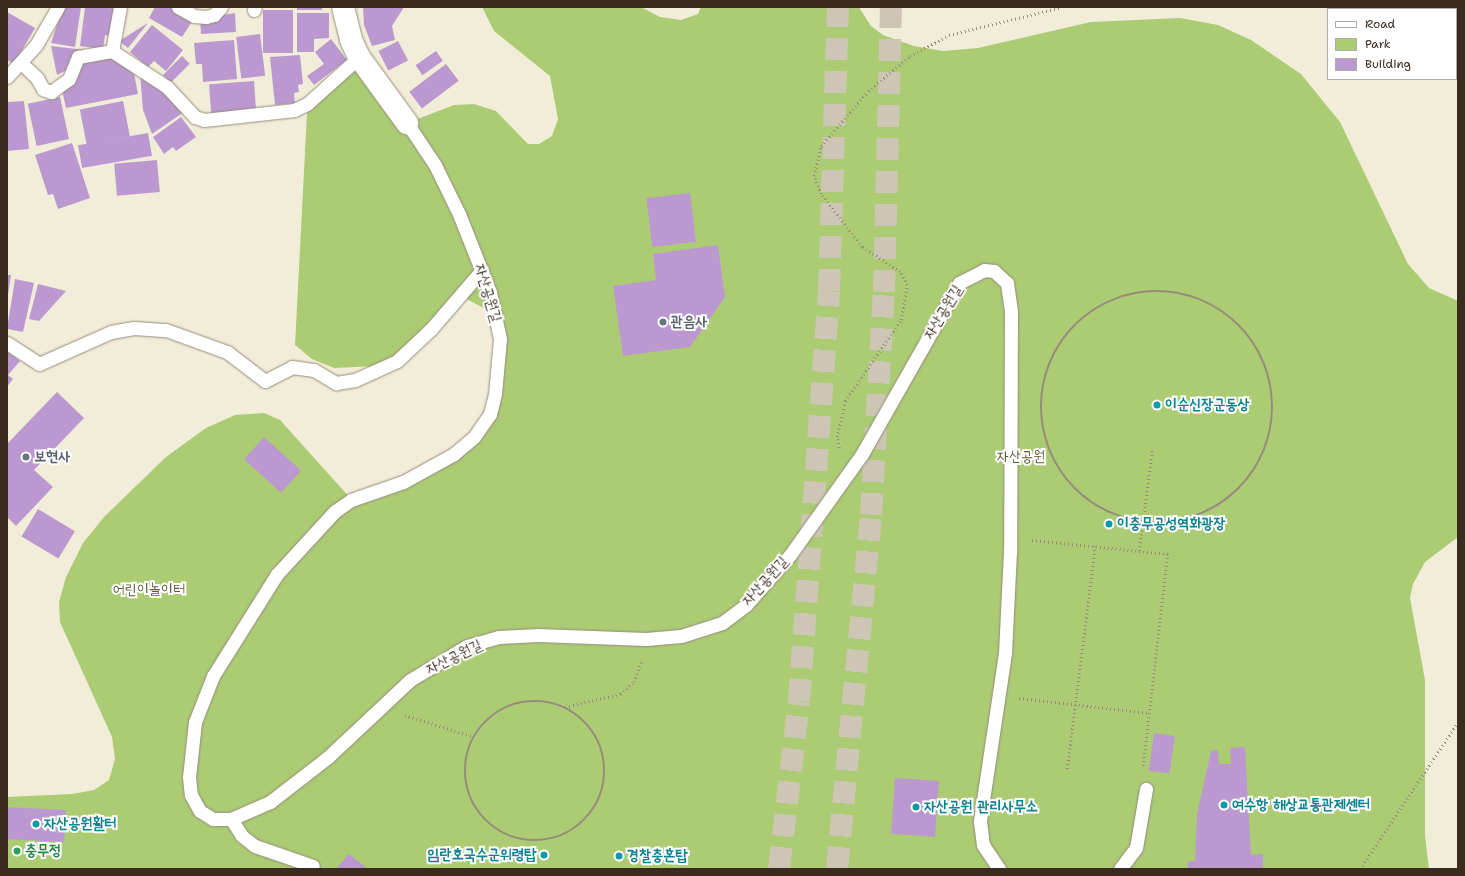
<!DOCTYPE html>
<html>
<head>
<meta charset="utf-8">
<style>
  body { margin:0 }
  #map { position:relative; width:1465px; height:876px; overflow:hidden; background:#f2edd9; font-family:"Shantell Sans","Poor Story",sans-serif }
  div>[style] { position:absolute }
  .green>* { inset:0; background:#accc74 }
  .building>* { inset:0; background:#bb99d0; transform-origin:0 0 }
  .primary-tunnel>* { height:22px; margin-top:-11px; transform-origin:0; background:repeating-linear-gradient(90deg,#cdc6b4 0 22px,transparent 0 33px) }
  .path>* { height:2.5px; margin-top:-1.25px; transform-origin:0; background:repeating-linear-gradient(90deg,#968c7c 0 1px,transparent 0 4px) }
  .path>.ring { margin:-1.25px; padding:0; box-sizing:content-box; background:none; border:2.5px solid #968c7c; border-radius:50% }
  .roads { filter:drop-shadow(0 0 1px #968c7c) drop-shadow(0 0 1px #968c7c) }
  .lane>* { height:13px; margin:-6.5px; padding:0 6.5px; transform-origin:6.5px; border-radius:6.5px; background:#fff }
  .street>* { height:22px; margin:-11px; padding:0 11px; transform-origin:11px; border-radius:11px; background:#fff }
  .dots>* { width:11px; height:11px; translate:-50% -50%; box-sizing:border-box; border:2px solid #fff; border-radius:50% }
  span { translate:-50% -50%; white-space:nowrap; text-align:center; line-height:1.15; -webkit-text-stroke:4px #fff; paint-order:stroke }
  .street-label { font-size:15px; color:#3b2a1e }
  .worship-label { font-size:15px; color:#5b616d; font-weight:700 }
  .left { translate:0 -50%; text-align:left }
  .culture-label { font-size:15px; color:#0d838f; font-weight:700 }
  .right { translate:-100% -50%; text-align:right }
  .park-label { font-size:15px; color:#5d5b38 }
  .leisure-label { font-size:15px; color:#27864d; font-weight:700 }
  .frame { position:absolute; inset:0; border:8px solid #3b2a1e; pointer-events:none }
  .legend { position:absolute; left:1327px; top:8px; width:130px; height:72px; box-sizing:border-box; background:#fff; border:1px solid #b1aaa5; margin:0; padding:5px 7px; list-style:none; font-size:12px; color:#3b2a1e }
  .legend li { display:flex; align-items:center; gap:8px; height:20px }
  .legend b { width:20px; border:1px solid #b1aaa5 }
</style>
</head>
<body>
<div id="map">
  <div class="green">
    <i style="clip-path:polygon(482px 7px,641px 7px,660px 17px,681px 20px,698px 14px,701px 7px,859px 7px,871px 26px,883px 35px,914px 46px,943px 51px,978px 48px,1091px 22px,1180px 18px,1218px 25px,1251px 40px,1301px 74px,1340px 122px,1408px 264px,1429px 288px,1458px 301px,1458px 537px,1425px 562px,1413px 584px,1410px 598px,1425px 680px,1425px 835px,1429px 869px,7px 869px,7px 797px,72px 794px,94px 790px,109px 780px,115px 759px,112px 737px,60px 622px,59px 602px,66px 577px,83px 543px,104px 517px,166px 457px,206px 428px,235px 415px,264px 413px,280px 420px,352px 500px,454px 454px,490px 414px,497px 315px,457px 294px,396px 355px,378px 366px,334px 368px,312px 359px,295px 345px,307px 113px,354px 68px,399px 126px,454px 105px,474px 104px,496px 111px,528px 144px,539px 144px,552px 136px,558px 119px,550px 76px,494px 31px)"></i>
  </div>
  <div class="building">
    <i style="clip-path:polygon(63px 7px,81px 7px,75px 47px,51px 43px)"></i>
    <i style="clip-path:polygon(85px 7px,115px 7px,112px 36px,105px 35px,103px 49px,80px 46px)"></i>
    <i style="clip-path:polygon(155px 7px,171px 7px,193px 20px,182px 37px,149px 18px)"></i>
    <i style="left:297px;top:7px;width:25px;height:3px"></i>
    <i style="clip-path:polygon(363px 7px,404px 7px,392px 26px,395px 40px,372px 46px,364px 25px)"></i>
    <i style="left:263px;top:10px;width:30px;height:43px"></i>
    <i style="clip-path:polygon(7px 12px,35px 28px,14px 64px,7px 60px)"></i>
    <i style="clip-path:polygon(235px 13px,236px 32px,201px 34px,200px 19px)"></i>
    <i style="clip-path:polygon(297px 13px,329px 13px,329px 38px,314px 39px,314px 52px,297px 52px)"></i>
    <i style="clip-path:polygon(148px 23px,128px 48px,119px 41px)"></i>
    <i style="clip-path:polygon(152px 25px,183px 50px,166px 71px,154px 61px,148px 67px,130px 52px)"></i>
    <i style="left:260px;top:34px;width:42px;height:24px;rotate:83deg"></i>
    <i style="clip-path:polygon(331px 39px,347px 60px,314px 85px,307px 76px,324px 64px,315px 52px)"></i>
    <i style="clip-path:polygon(234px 40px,237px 79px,203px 82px,202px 64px,196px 64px,194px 43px)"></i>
    <i style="left:398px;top:41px;width:22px;height:22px;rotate:63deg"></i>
    <i style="clip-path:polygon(51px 46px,85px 50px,67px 70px,57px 75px)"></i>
    <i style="left:436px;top:51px;width:12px;height:25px;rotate:55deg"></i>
    <i style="clip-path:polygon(300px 55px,303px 84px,298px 85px,299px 92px,294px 93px,295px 103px,275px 105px,270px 57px)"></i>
    <i style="clip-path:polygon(113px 56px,133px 68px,138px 94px,66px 108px,62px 90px,78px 63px)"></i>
    <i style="left:182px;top:56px;width:11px;height:27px;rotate:45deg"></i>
    <i style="left:446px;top:64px;width:21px;height:46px;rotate:53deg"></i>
    <i style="clip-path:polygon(140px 73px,166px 90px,184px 112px,152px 134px,143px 110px)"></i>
    <i style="left:254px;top:81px;width:29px;height:45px;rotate:86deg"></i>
    <i style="left:60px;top:97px;width:43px;height:33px;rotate:78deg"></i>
    <i style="clip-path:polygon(24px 101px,29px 149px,7px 151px,7px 102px)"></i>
    <i style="left:123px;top:101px;width:36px;height:44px;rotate:79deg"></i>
    <i style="clip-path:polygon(181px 117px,196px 137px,176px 151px,173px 147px,164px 154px,153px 137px)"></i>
    <i style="left:148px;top:133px;width:23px;height:71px;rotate:80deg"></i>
    <i style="clip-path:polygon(72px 143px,90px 198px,58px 209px,53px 194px,48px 195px,35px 155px)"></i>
    <i style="left:157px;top:160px;width:32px;height:43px;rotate:85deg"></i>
    <i style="left:690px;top:193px;width:49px;height:44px;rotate:83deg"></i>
    <i style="clip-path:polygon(718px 245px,725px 297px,690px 347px,623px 356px,613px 286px,656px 280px,653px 254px)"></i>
    <i style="clip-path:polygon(7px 275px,11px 275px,8px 295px,7px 295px)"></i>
    <i style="clip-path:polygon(15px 279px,34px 283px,23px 332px,7px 329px)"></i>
    <i style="clip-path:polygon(38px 284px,66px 291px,39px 321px,29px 319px)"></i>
    <i style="clip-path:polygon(7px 351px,20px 361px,8px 375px,13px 379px,7px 387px)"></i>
    <i style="clip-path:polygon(57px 392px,84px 418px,34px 470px,53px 487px,16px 526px,7px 517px,7px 444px)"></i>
    <i style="left:264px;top:437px;width:50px;height:30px;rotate:42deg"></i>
    <i style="left:38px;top:509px;width:43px;height:32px;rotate:31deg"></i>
    <i style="left:1154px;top:733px;width:21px;height:38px;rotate:8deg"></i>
    <i style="clip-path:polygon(1245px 747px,1251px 855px,1263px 854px,1263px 869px,1188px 869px,1187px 862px,1195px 861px,1197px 814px,1211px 751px,1218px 750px,1219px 764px,1231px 764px,1230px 748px)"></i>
    <i style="left:895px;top:778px;width:44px;height:56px;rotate:4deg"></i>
    <i style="left:7px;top:807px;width:59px;height:32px;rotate:3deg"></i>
    <i style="clip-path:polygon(349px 854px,368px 869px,336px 869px)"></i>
  </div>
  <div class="primary-tunnel">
    <i style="left:779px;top:869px;width:169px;rotate:-83.2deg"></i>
    <i style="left:799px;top:701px;width:411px;rotate:-85.8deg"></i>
    <i style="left:829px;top:291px;width:284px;rotate:-88.2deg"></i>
    <i style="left:837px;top:869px;width:356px;rotate:-84.5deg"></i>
    <i style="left:871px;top:515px;width:223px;rotate:-86.7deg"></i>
    <i style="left:884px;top:292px;width:285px;rotate:-88.6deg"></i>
  </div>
  <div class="path">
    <i style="left:1438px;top:7px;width:2px;rotate:90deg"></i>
    <i style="left:1456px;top:57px;width:4px;rotate:63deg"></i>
    <i class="ring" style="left:1041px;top:291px;width:229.5px;height:229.5px"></i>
    <i style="left:839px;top:448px;width:11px;rotate:-100deg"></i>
    <i style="left:837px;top:437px;width:37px;rotate:-77deg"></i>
    <i style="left:845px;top:401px;width:98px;rotate:-55.3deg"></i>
    <i style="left:901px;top:320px;width:36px;rotate:-80deg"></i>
    <i style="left:907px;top:285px;width:15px;rotate:-118deg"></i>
    <i style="left:900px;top:272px;width:45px;rotate:-146.7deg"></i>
    <i style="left:862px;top:247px;width:67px;rotate:-127.7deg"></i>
    <i style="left:821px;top:194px;width:19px;rotate:-111deg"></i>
    <i style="left:814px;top:176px;width:31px;rotate:-77deg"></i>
    <i style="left:821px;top:146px;width:72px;rotate:-49.5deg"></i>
    <i style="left:868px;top:91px;width:55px;rotate:-39.8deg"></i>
    <i style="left:910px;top:56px;width:44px;rotate:-28.3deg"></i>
    <i style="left:949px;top:35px;width:116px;rotate:-13.9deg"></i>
    <i style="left:1032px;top:540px;width:137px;rotate:5.9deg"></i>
    <i style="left:1168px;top:554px;width:216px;rotate:96.6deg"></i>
    <i style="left:1139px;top:551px;width:101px;rotate:-82.6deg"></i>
    <i style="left:1019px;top:698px;width:131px;rotate:6.6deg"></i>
    <i class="ring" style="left:465px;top:701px;width:137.5px;height:137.5px"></i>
    <i style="left:565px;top:707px;width:57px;rotate:-13.3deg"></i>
    <i style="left:620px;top:694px;width:18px;rotate:-41deg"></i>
    <i style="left:634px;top:682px;width:23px;rotate:-70deg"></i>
    <i style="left:405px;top:715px;width:72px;rotate:17.7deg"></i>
    <i style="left:1067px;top:769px;width:225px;rotate:-82.8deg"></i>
    <i style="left:1360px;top:869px;width:177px;rotate:-56.3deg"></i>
  </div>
  <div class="roads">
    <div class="lane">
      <i style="left:178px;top:7px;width:18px;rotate:29deg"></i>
      <i style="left:194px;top:16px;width:12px;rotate:5deg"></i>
      <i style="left:206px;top:17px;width:8px;rotate:-14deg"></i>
      <i style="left:214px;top:15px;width:11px;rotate:-49deg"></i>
      <i style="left:254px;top:10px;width:3px;rotate:-72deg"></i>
      <i style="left:112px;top:51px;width:66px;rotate:33.2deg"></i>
      <i style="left:167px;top:87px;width:41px;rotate:47deg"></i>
      <i style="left:195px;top:117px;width:9px;rotate:18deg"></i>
      <i style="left:204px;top:120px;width:91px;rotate:-6.3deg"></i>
      <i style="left:294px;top:110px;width:14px;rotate:-25deg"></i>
      <i style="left:307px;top:104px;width:70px;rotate:-42.1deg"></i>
      <i style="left:21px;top:63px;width:22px;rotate:43deg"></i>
      <i style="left:37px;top:78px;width:13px;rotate:61deg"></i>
      <i style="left:43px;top:89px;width:9px;rotate:21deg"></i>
      <i style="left:51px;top:92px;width:22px;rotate:-36deg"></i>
      <i style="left:69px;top:79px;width:24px;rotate:-68deg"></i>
      <i style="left:78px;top:57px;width:35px;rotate:-10deg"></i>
      <i style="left:112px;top:51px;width:45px;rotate:-79.7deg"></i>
      <i style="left:7px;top:77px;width:43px;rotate:-47.8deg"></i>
      <i style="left:36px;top:45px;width:44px;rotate:-59.9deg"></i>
      <i style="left:407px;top:123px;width:50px;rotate:56.3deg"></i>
      <i style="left:435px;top:165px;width:55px;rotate:63.9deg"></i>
      <i style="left:459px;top:214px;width:84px;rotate:68.3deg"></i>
      <i style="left:490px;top:292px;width:48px;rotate:78deg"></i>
      <i style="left:500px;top:339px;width:55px;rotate:95.2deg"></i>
      <i style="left:495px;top:394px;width:21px;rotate:104deg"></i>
      <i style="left:490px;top:414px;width:28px;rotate:125deg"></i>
      <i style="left:474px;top:437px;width:26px;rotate:140deg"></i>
      <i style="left:454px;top:454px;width:58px;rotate:151.2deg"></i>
      <i style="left:403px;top:482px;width:55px;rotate:160.9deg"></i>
      <i style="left:351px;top:500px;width:19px;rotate:145deg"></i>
      <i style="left:335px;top:511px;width:86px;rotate:132.6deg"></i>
      <i style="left:277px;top:574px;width:120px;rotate:122.1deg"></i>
      <i style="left:213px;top:676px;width:49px;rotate:111.4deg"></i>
      <i style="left:195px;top:722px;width:55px;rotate:96.2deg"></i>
      <i style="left:189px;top:777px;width:18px;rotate:84deg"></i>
      <i style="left:191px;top:795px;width:18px;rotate:61deg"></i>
      <i style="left:200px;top:811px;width:15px;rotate:32deg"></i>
      <i style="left:213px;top:819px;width:18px"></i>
      <i style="left:231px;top:819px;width:43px;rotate:-23.6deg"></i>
      <i style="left:270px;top:802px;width:72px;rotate:-37.7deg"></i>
      <i style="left:327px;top:758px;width:114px;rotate:-43.2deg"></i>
      <i style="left:410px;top:680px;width:66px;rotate:-30.8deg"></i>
      <i style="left:467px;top:646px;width:33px;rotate:-16deg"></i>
      <i style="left:499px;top:637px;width:39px;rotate:-3deg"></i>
      <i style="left:538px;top:635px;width:108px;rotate:2.1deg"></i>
      <i style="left:646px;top:639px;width:35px;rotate:-5deg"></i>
      <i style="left:681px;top:636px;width:43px;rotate:-17.6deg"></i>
      <i style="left:722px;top:623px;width:30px;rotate:-37deg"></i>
      <i style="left:746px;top:605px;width:67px;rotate:-48.7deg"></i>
      <i style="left:790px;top:555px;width:124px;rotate:-54.5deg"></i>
      <i style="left:862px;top:454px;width:197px;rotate:-60.4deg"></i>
      <i style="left:959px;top:283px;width:28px;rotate:-27deg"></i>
      <i style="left:984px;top:270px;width:10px;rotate:6deg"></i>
      <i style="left:994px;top:271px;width:18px;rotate:43deg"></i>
      <i style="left:1007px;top:283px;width:29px;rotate:82deg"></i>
      <i style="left:1011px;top:312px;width:239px;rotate:90.2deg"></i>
      <i style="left:1010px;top:551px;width:102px;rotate:92.8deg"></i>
      <i style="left:1005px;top:653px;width:170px;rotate:98.5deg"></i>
      <i style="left:980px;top:821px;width:24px;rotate:83deg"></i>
      <i style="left:983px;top:845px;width:29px;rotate:56deg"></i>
      <i style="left:7px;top:343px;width:38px;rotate:33deg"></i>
      <i style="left:39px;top:364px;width:79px;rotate:-24deg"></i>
      <i style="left:111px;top:332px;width:23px;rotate:-10deg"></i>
      <i style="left:134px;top:328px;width:32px;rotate:4deg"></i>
      <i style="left:166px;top:330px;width:65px;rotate:19.8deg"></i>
      <i style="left:227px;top:352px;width:48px;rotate:37.3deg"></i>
      <i style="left:265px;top:381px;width:30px;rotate:-27deg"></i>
      <i style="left:292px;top:367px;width:22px;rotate:8deg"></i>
      <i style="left:314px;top:370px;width:26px;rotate:31deg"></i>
      <i style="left:336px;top:383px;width:19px;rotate:-9deg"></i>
      <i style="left:355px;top:380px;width:46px;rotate:-24.3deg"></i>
      <i style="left:397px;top:361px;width:47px;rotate:-43.3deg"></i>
      <i style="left:431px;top:329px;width:78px;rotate:-49.2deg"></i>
      <i style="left:231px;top:819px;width:20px;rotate:57deg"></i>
      <i style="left:242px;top:836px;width:16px;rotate:38deg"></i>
      <i style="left:255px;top:846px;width:61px;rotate:19deg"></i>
      <i style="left:1120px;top:869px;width:26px;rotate:-53deg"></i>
      <i style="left:1136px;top:848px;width:60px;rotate:-80.4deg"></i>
    </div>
    <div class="street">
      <i style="left:343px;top:7px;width:34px;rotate:76deg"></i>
      <i style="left:351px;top:40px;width:19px;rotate:65deg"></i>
      <i style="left:359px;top:57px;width:82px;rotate:54deg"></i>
    </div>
  </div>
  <div class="dots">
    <i style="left:663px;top:322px;background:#6b7280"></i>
    <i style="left:1157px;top:405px;background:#0f9aa8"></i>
    <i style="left:26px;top:457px;background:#6b7280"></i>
    <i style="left:1109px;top:524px;background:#0f9aa8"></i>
    <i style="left:1224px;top:805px;background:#0f9aa8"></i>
    <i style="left:916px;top:807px;background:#0f9aa8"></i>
    <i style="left:36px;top:824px;background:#0f9aa8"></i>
    <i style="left:17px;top:851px;background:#2e9e5b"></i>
    <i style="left:544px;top:855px;background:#0f9aa8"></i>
    <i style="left:619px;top:856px;background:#0f9aa8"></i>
  </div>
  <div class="street-label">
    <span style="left:488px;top:293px;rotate:73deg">자산공원길</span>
    <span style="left:943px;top:312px;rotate:-59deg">자산공원길</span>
    <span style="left:765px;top:581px;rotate:-48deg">자산공원길</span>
    <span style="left:454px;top:657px;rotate:-26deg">자산공원길</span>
  </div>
  <div class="worship-label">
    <span class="left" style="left:671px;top:322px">관음사</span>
    <span class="left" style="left:34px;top:457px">보현사</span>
  </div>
  <div class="culture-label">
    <span class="left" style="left:1165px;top:405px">이순신장군동상</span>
    <span class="left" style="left:1117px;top:524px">이충무공성역화광장</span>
    <span class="left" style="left:1232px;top:805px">여수항 해상교통관제센터</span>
    <span class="left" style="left:924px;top:807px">자산공원 관리사무소</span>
    <span class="left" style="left:44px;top:824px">자산공원활터</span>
    <span class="right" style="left:536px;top:855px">임란호국수군위령탑</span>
    <span class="left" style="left:627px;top:856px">경찰충혼탑</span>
  </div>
  <div class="park-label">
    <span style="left:1021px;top:457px">자산공원</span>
    <span style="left:149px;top:590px">어린이놀이터</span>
  </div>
  <div class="leisure-label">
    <span class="left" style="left:25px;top:851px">충무정</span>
  </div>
  <div class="frame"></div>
  <ul class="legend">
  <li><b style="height:5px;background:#fff"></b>Road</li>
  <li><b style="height:11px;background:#accc74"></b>Park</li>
  <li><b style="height:11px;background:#bb99d0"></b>Building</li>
  </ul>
</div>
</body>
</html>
